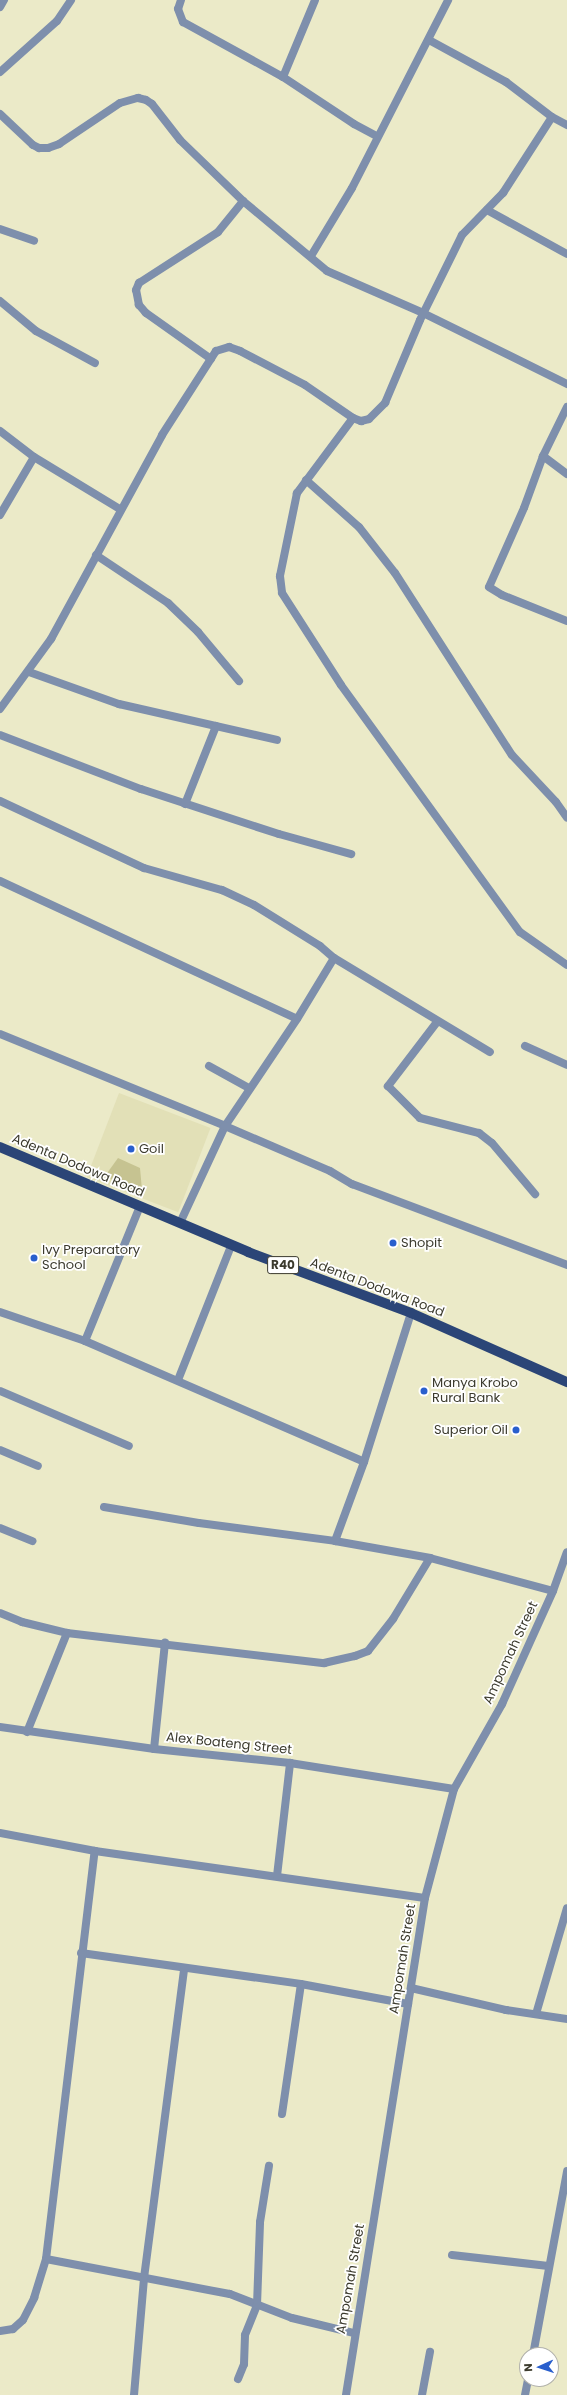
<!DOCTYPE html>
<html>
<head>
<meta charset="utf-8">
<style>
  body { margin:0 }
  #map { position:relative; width:567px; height:2395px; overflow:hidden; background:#ebeac8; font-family:Poppins,sans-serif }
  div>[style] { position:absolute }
  .built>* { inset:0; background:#e2e0b7; transform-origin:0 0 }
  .green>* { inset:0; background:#c6c391 }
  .street>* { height:8px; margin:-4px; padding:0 4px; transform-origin:4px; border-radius:4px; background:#7e8fac }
  .primary>* { height:10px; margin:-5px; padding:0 5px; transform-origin:5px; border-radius:5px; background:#2b4577 }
  .dots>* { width:11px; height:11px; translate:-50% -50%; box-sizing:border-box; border:2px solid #fff; border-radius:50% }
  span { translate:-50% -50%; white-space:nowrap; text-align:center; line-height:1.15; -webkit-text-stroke:3.5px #fff; paint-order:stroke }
  .shield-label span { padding:1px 3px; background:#fff; border:1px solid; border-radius:3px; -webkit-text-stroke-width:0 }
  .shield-label { font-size:12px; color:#3c3b2e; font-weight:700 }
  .poi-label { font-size:13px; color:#3c3b2e }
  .left { translate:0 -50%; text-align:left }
  .right { translate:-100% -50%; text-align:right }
  .street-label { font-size:13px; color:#3c3b2e }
  .north { position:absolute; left:519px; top:2347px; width:40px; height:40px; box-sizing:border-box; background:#fff; border:1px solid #b1b1ab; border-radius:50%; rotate:267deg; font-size:11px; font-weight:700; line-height:16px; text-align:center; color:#3c3b2e }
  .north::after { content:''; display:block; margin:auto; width:14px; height:18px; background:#295fcd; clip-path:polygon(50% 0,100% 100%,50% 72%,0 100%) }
</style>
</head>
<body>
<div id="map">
  <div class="built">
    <i style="left:119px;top:1093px;width:98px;height:90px;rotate:21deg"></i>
  </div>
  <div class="green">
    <i style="clip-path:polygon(118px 1158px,140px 1168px,142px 1190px,140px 1194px,105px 1176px)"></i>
  </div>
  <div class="street">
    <i style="left:181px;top:0;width:9px;rotate:108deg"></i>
    <i style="left:178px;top:9px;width:14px;rotate:69deg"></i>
    <i style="left:183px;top:22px;width:114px;rotate:28.8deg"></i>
    <i style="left:283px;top:77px;width:85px;rotate:33.5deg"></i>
    <i style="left:354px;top:124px;width:26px;rotate:28deg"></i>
    <i style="left:0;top:7px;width:8px;rotate:-60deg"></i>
    <i style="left:429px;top:40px;width:88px;rotate:28.6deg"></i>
    <i style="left:506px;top:82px;width:58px;rotate:37.3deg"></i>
    <i style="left:552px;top:117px;width:17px;rotate:28deg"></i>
    <i style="left:0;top:72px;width:76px;rotate:-41.8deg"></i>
    <i style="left:57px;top:21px;width:25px;rotate:-56deg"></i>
    <i style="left:283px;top:77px;width:83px;rotate:-67.4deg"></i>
    <i style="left:0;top:114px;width:45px;rotate:43.2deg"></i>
    <i style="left:33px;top:145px;width:7px;rotate:27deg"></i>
    <i style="left:39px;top:148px;width:9px"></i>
    <i style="left:48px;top:148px;width:12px;rotate:-20deg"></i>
    <i style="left:59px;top:144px;width:73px;rotate:-33.9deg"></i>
    <i style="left:120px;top:103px;width:19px;rotate:-16deg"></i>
    <i style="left:138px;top:98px;width:8px;rotate:14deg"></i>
    <i style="left:146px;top:100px;width:7px;rotate:34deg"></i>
    <i style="left:152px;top:104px;width:46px;rotate:52.1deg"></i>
    <i style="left:180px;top:140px;width:88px;rotate:44.1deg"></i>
    <i style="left:243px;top:201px;width:109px;rotate:39.8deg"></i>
    <i style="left:327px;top:271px;width:105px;rotate:23.6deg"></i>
    <i style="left:423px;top:313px;width:161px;rotate:26.2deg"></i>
    <i style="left:487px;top:210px;width:91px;rotate:28.8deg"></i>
    <i style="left:0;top:229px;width:36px;rotate:19deg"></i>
    <i style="left:311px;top:256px;width:79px;rotate:-58.9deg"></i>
    <i style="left:352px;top:188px;width:211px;rotate:-62.9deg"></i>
    <i style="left:0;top:301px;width:47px;rotate:39.8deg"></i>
    <i style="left:36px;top:331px;width:67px;rotate:28.5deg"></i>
    <i style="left:211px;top:359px;width:80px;rotate:-144.7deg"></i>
    <i style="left:146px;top:313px;width:11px;rotate:-131deg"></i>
    <i style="left:139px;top:305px;width:15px;rotate:-101deg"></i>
    <i style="left:136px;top:290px;width:8px;rotate:-67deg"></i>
    <i style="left:139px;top:283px;width:94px;rotate:-32.8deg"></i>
    <i style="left:218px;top:232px;width:40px;rotate:-51deg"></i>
    <i style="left:567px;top:407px;width:55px;rotate:116.1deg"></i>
    <i style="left:543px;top:456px;width:55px;rotate:110.1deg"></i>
    <i style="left:524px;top:508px;width:86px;rotate:113.9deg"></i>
    <i style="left:489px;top:587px;width:15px;rotate:32deg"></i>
    <i style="left:502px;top:595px;width:70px;rotate:21.8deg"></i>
    <i style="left:353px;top:418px;width:94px;rotate:126.7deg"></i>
    <i style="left:297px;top:493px;width:85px;rotate:101.6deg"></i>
    <i style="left:280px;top:576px;width:17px;rotate:83deg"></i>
    <i style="left:282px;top:593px;width:109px;rotate:57.3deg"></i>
    <i style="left:341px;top:685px;width:305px;rotate:54.1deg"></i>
    <i style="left:520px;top:932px;width:57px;rotate:35.1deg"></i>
    <i style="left:0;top:431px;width:43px;rotate:37.4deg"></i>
    <i style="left:34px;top:457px;width:100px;rotate:31.2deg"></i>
    <i style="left:543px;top:456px;width:30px;rotate:37deg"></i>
    <i style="left:306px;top:480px;width:71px;rotate:41.6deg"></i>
    <i style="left:359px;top:527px;width:58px;rotate:52deg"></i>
    <i style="left:395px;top:573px;width:216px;rotate:57.3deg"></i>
    <i style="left:512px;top:755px;width:64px;rotate:46.9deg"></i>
    <i style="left:556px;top:802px;width:19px;rotate:55deg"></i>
    <i style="left:0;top:515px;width:67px;rotate:-59.6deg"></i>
    <i style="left:96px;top:555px;width:87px;rotate:33.7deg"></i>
    <i style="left:168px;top:603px;width:42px;rotate:44deg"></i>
    <i style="left:198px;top:632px;width:64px;rotate:50.1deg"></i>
    <i style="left:29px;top:672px;width:96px;rotate:19.6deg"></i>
    <i style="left:119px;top:704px;width:162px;rotate:12.8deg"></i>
    <i style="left:0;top:709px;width:87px;rotate:-53.9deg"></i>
    <i style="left:51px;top:639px;width:232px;rotate:-61.4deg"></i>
    <i style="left:162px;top:435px;width:100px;rotate:-57.3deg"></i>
    <i style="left:216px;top:351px;width:14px;rotate:-17deg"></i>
    <i style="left:229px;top:347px;width:12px;rotate:20deg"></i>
    <i style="left:240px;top:351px;width:73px;rotate:27.6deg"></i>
    <i style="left:305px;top:385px;width:58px;rotate:34.5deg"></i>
    <i style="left:353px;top:418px;width:9px;rotate:21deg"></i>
    <i style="left:361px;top:421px;width:8px;rotate:-14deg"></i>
    <i style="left:369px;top:419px;width:23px;rotate:-45deg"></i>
    <i style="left:385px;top:403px;width:90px;rotate:-67.1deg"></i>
    <i style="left:420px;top:320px;width:95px;rotate:-63.7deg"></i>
    <i style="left:462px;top:235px;width:59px;rotate:-45.7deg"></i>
    <i style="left:503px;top:193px;width:90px;rotate:-57.2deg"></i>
    <i style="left:0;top:735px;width:151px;rotate:21deg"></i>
    <i style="left:141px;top:789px;width:145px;rotate:18.1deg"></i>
    <i style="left:279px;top:834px;width:75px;rotate:15.5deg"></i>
    <i style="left:0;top:801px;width:159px;rotate:25deg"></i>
    <i style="left:144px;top:868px;width:81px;rotate:15.8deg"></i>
    <i style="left:222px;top:890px;width:35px;rotate:25deg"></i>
    <i style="left:254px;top:905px;width:78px;rotate:31.8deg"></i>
    <i style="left:320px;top:946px;width:18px;rotate:41deg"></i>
    <i style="left:334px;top:958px;width:71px;rotate:121.2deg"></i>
    <i style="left:185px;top:804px;width:84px;rotate:-68.3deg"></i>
    <i style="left:0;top:881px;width:327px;rotate:24.9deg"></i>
    <i style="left:297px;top:1019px;width:129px;rotate:123.9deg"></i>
    <i style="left:225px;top:1126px;width:107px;rotate:114.9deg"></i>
    <i style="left:334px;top:958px;width:182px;rotate:31.1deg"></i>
    <i style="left:437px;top:1022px;width:81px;rotate:127.4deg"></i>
    <i style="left:388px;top:1086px;width:45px;rotate:45deg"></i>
    <i style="left:420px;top:1118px;width:61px;rotate:14.3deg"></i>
    <i style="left:479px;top:1133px;width:16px;rotate:38deg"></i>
    <i style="left:492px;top:1143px;width:67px;rotate:49.9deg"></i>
    <i style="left:0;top:1034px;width:243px;rotate:22.2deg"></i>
    <i style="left:225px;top:1126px;width:114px;rotate:23.2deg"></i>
    <i style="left:330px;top:1171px;width:26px;rotate:31deg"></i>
    <i style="left:352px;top:1184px;width:230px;rotate:20.6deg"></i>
    <i style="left:525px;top:1046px;width:46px;rotate:24.3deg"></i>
    <i style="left:209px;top:1066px;width:46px;rotate:28.8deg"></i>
    <i style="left:0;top:1312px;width:90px;rotate:18.8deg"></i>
    <i style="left:85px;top:1341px;width:304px;rotate:23.4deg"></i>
    <i style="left:85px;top:1341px;width:146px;rotate:-67.8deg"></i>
    <i style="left:178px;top:1380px;width:144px;rotate:-68.4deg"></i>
    <i style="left:0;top:1391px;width:140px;rotate:23.1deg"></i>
    <i style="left:0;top:1450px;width:41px;rotate:22.8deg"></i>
    <i style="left:104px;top:1507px;width:96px;rotate:9.6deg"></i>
    <i style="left:199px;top:1523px;width:137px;rotate:7.5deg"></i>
    <i style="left:335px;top:1541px;width:97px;rotate:10.1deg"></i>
    <i style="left:430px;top:1558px;width:127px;rotate:15deg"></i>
    <i style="left:0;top:1528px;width:35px;rotate:22deg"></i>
    <i style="left:335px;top:1541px;width:84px;rotate:-69.8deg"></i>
    <i style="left:364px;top:1462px;width:156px;rotate:-72.5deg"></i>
    <i style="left:0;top:1613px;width:24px;rotate:22deg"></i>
    <i style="left:22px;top:1622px;width:46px;rotate:13.7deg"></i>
    <i style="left:67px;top:1633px;width:259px;rotate:6.7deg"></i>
    <i style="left:324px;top:1663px;width:32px;rotate:-13deg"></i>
    <i style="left:355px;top:1656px;width:14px;rotate:-21deg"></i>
    <i style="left:368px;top:1651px;width:41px;rotate:-52deg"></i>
    <i style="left:393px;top:1619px;width:71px;rotate:-58.8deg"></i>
    <i style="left:0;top:1727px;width:156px;rotate:8.1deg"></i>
    <i style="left:154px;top:1749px;width:137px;rotate:5.9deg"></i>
    <i style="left:290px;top:1763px;width:166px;rotate:9deg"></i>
    <i style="left:27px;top:1732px;width:107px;rotate:-68deg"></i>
    <i style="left:154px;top:1749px;width:107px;rotate:-84.1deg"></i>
    <i style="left:0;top:1833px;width:97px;rotate:10.7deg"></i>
    <i style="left:95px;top:1851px;width:333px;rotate:8.1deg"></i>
    <i style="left:277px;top:1876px;width:114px;rotate:-83.4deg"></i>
    <i style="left:81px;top:1953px;width:222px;rotate:8deg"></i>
    <i style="left:301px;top:1984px;width:109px;rotate:10.6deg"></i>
    <i style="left:411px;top:1988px;width:98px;rotate:13deg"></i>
    <i style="left:506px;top:2010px;width:62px;rotate:8.4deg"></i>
    <i style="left:536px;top:2014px;width:110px;rotate:-73.7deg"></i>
    <i style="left:282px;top:2114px;width:131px;rotate:-81.7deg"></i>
    <i style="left:452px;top:2255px;width:97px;rotate:6.5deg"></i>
    <i style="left:46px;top:2259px;width:187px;rotate:10.8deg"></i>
    <i style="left:230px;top:2294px;width:66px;rotate:21.2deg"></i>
    <i style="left:292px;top:2318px;width:64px;rotate:13.6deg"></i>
    <i style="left:0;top:2331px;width:13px;rotate:-9deg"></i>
    <i style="left:13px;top:2329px;width:13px;rotate:-42deg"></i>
    <i style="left:23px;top:2320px;width:25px;rotate:-63deg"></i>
    <i style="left:34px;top:2298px;width:41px;rotate:-72.9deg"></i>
    <i style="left:46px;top:2259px;width:411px;rotate:-83.2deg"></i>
    <i style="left:533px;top:2355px;width:187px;rotate:-79.5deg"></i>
    <i style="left:238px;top:2379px;width:16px;rotate:-68deg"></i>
    <i style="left:244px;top:2364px;width:29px;rotate:-88deg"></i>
    <i style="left:245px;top:2335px;width:32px;rotate:-68deg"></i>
    <i style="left:257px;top:2305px;width:83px;rotate:-87.9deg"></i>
    <i style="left:260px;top:2222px;width:57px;rotate:-80.9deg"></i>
    <i style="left:134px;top:2395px;width:117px;rotate:-85.1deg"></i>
    <i style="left:144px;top:2278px;width:312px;rotate:-82.6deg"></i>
    <i style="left:346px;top:2395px;width:503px;rotate:-80.97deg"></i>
    <i style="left:425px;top:1898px;width:113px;rotate:-75.1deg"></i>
    <i style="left:454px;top:1789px;width:98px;rotate:-60.5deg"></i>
    <i style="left:502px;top:1704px;width:124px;rotate:-65.7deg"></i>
    <i style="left:553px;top:1591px;width:41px;rotate:-70.3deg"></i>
    <i style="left:422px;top:2395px;width:44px;rotate:-79.5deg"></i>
    <i style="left:525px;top:2395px;width:16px;rotate:-79deg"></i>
  </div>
  <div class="primary">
    <i style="left:0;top:1147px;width:269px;rotate:22.9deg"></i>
    <i style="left:248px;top:1252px;width:174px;rotate:20.5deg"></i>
    <i style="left:411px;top:1313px;width:171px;rotate:23.9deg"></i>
  </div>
  <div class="dots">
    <i style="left:131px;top:1149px;background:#295fcd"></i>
    <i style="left:393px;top:1243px;background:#295fcd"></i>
    <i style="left:34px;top:1258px;background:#295fcd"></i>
    <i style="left:424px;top:1391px;background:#295fcd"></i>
    <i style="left:516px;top:1430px;background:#295fcd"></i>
  </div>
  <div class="shield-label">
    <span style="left:283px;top:1265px">R40</span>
  </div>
  <div class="poi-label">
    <span class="left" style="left:139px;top:1149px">Goil</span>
    <span class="left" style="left:401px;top:1243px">Shopit</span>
    <span class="left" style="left:42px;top:1258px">Ivy Preparatory<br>School</span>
    <span class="left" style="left:432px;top:1391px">Manya Krobo<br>Rural Bank</span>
    <span class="right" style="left:508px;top:1430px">Superior Oil</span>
  </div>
  <div class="street-label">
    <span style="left:78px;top:1166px;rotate:23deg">Adenta Dodowa Road</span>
    <span style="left:377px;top:1288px;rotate:21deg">Adenta Dodowa Road</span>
    <span style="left:511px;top:1653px;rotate:-65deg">Ampomah Street</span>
    <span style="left:229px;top:1744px;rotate:6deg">Alex Boateng Street</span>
    <span style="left:403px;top:1959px;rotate:-81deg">Ampomah Street</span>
    <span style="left:351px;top:2279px;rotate:-80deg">Ampomah Street</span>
  </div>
  <div class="north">N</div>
</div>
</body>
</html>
